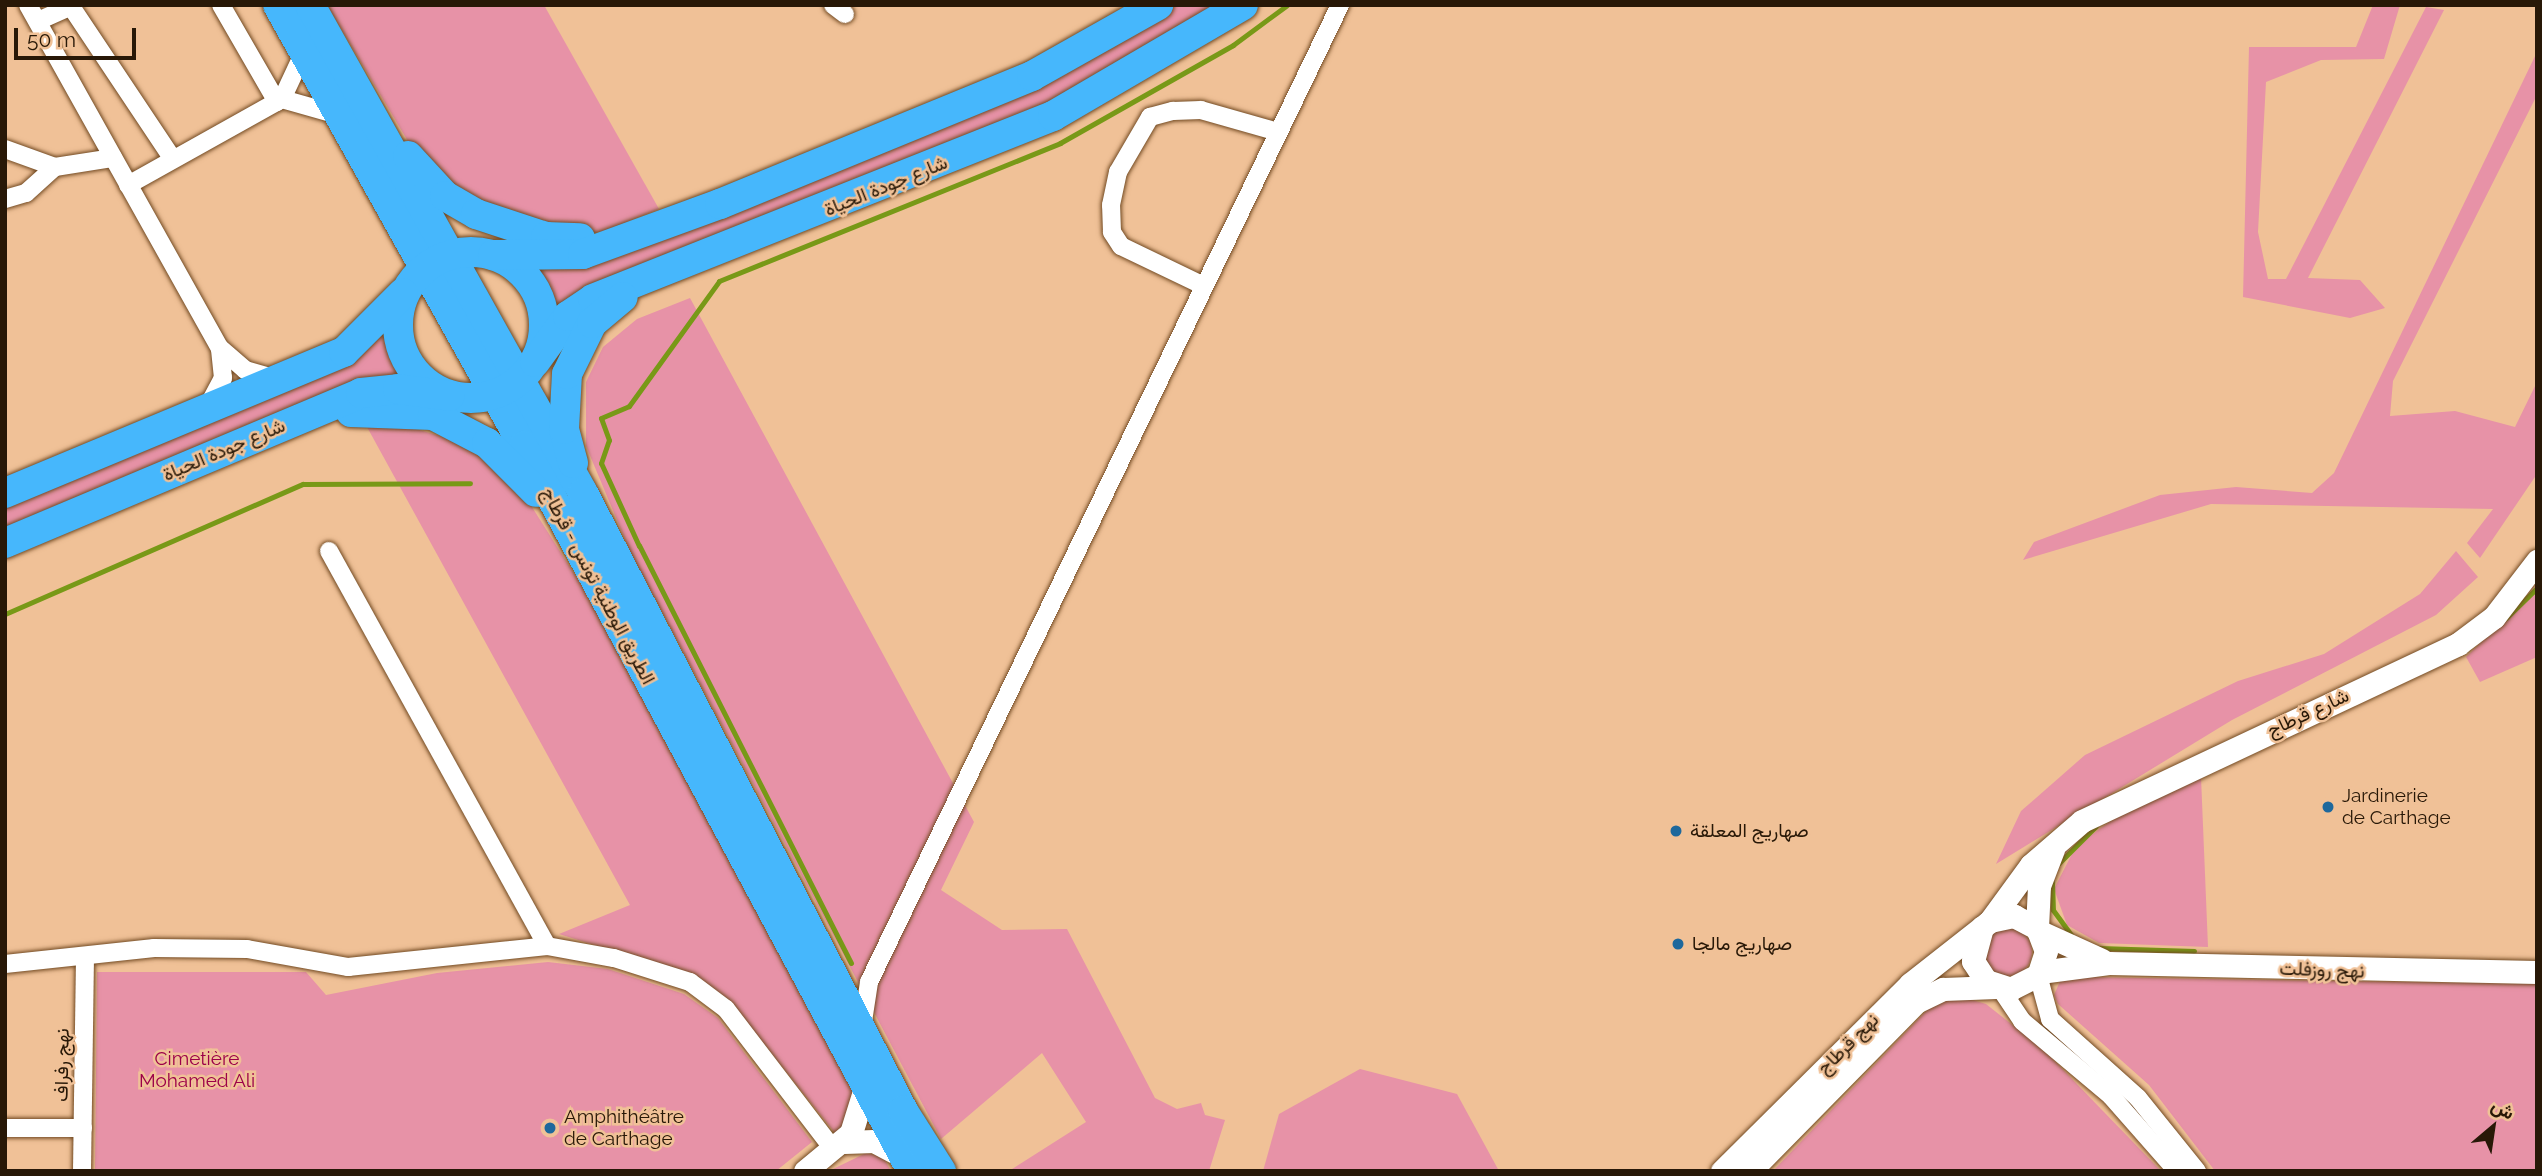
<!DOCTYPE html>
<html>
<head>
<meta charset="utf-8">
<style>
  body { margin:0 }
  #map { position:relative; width:2542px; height:1176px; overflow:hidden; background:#f0c197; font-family:Raleway,Vazirmatn,sans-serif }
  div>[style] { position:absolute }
  .green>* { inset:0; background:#e792a7 }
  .round { border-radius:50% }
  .stream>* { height:5px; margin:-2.5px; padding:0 2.5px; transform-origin:2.5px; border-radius:2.5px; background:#789917 }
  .roads { filter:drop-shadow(0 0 2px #724a22) drop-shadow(0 0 2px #724a22) }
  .minor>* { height:18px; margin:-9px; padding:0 9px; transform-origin:9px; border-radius:9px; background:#fff }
  .tertiary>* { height:23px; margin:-11.5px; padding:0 11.5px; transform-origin:11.5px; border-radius:11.5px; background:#fff }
  .trunk>* { height:30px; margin:-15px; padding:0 15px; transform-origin:15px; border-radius:15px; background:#46b7fc }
  .trunk>.ring { margin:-15px; padding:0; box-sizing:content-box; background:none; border:30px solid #46b7fc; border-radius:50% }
  .dots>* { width:19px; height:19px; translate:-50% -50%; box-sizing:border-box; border:4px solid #f0c197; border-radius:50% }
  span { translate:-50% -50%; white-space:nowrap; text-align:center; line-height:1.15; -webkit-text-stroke:5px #f0c197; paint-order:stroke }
  .street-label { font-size:19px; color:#281807 }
  .poi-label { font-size:19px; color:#281807 }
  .left { translate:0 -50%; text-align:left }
  .park-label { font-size:19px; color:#9c0049 }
  .frame { position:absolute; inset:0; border:7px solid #281807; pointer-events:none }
  .north { position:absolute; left:2458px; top:1092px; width:70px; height:70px; -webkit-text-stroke:5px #f0c197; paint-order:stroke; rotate:29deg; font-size:19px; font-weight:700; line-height:28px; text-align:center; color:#281807 }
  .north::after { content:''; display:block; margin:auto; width:24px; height:32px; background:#281807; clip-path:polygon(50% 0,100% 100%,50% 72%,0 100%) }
  .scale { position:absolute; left:14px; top:28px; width:122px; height:32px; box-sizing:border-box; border:4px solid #281807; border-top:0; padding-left:9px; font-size:21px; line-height:24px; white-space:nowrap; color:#281807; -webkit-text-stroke:5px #f0c197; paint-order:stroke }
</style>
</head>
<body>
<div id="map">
  <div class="green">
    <i style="clip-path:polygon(327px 5px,544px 5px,659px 209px,602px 232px,544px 234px,425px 170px)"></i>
    <i style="clip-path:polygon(1178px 5px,1224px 5px,1048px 106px,553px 312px,533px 267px,1128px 35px)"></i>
    <i style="clip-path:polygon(2373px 5px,2400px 5px,2384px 59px,2321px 60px,2266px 82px,2258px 232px,2268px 279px,2286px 279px,2426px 7px,2444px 10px,2308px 278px,2360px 280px,2385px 308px,2350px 318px,2243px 297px,2249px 47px,2356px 47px)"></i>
    <i style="clip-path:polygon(2537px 52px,2537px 95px,2393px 381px,2390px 416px,2455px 411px,2515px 427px,2537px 382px,2537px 474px,2480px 558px,2467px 543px,2493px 509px,2211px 504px,2023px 560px,2034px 542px,2160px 495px,2236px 487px,2312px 493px,2334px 473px)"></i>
    <i style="clip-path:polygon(690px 298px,974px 822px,941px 890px,1002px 930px,1067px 929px,1155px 1098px,1177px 1109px,1201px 1103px,1205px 1115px,1225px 1120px,1209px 1171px,1009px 1171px,1086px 1122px,1042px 1053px,941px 1139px,630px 551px,586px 446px,586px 382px,603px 347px,637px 319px)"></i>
    <i style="clip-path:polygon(384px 334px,405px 381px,5px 532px,5px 504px,349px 362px)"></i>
    <i style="clip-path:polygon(402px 425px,461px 442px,496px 462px,525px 496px,580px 583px,855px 1095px,846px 1126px,835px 1133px,732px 1004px,694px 976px,559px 934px,630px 905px,367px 427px)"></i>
    <i style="clip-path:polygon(2456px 551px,2478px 577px,2436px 615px,2232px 720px,1996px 864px,2021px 811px,2085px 755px,2238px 681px,2324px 654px,2420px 594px)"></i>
    <i style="clip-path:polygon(2537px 588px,2537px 657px,2480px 682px,2466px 657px)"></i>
    <i style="clip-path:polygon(2201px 777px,2208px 947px,2099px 943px,2067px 925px,2054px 889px,2076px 846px,2126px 810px)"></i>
    <i class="round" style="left:1984px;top:928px;width:48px;height:48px"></i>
    <i style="clip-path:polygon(548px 962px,608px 969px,684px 994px,718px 1018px,812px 1142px,776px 1171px,95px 1171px,97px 972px,306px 972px,326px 995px,437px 973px)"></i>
    <i style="clip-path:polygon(2083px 977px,2537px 984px,2537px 1171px,2215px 1171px,2149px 1085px,2058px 1004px,2054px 995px,2061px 979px)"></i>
    <i style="clip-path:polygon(1962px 997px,1986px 1004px,2044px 1050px,2161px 1171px,1773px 1171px,1934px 1003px)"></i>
    <i style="clip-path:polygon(1360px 1069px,1457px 1094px,1499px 1171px,1263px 1171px,1279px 1114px)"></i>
    <i style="clip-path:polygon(866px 1153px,883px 1157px,891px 1171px,829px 1171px)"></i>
  </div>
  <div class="stream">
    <i style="left:5px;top:614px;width:325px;rotate:-23.6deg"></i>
    <i style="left:303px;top:484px;width:167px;rotate:-0.3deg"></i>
    <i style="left:2506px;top:618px;width:43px;rotate:-44.1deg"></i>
    <i style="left:2059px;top:863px;width:52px;rotate:-45deg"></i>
    <i style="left:2052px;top:882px;width:28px;rotate:88deg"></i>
    <i style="left:2053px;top:910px;width:31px;rotate:54deg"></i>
    <i style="left:2099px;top:948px;width:95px;rotate:1.8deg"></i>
    <i style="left:851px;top:963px;width:468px;rotate:-116.9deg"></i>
    <i style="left:639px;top:546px;width:91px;rotate:-114.6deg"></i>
    <i style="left:601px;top:463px;width:24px;rotate:-71deg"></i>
    <i style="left:609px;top:440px;width:23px;rotate:-110deg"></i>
    <i style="left:601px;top:418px;width:30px;rotate:-23deg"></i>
    <i style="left:629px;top:406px;width:154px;rotate:-54.2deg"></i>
    <i style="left:719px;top:281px;width:368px;rotate:-22deg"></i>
    <i style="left:1060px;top:143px;width:199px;rotate:-29.5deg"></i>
    <i style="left:1233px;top:45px;width:67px;rotate:-36.5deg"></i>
  </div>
  <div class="roads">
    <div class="minor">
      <i style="left:28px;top:5px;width:393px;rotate:60.8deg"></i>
      <i style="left:220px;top:348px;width:33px;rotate:41deg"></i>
      <i style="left:245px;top:370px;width:29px;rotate:16deg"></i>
      <i style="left:70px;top:5px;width:184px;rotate:56.3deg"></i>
      <i style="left:221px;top:5px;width:112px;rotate:60deg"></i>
      <i style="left:833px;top:5px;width:15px;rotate:37deg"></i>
      <i style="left:38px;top:21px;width:36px;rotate:-24deg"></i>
      <i style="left:282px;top:99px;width:55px;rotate:15.8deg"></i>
      <i style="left:5px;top:149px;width:53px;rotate:19.8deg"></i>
      <i style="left:55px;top:167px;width:59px;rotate:-8.8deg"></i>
      <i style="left:128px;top:185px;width:176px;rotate:-29.2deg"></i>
      <i style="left:282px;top:99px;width:52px;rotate:-64.9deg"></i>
      <i style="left:5px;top:199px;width:22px;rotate:-16deg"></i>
      <i style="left:26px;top:193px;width:39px;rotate:-42deg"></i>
      <i style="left:1204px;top:286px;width:92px;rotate:-154.3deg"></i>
      <i style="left:1121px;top:246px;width:17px;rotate:-123deg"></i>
      <i style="left:1112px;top:232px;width:27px;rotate:-92deg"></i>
      <i style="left:1111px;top:205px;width:34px;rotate:-78deg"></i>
      <i style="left:1118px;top:172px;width:64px;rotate:-59.8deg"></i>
      <i style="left:1150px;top:117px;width:24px;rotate:-15deg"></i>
      <i style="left:1173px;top:111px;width:28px;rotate:-2deg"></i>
      <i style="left:1201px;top:110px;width:80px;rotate:15.9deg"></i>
      <i style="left:208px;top:406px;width:32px;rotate:-62deg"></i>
      <i style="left:223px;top:378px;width:30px;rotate:-96deg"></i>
      <i style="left:329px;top:551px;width:451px;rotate:61.1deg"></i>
      <i style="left:5px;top:964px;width:150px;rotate:-6.1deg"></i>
      <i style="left:154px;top:948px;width:93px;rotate:0.6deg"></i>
      <i style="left:247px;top:949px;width:103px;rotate:10.1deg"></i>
      <i style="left:348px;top:967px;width:200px;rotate:-6deg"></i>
      <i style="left:547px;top:946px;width:68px;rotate:10.2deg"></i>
      <i style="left:614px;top:958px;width:80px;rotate:17.5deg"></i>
      <i style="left:690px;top:982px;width:45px;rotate:36.9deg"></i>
      <i style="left:726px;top:1009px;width:176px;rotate:52.6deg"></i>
      <i style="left:2038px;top:975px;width:46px;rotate:74.7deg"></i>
      <i style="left:2050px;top:1019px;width:118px;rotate:41.9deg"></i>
      <i style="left:2138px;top:1098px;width:94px;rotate:51.1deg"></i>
      <i style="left:2000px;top:988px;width:40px;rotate:56deg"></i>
      <i style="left:2022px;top:1021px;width:116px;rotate:40.1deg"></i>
      <i style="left:2111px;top:1096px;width:100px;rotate:48.7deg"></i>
      <i style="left:862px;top:1028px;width:47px;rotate:-81.3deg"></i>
      <i style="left:869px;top:982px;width:1085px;rotate:-64.26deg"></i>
      <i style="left:5px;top:1128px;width:78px"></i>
      <i style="left:82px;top:1171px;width:211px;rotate:-89.2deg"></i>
    </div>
    <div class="tertiary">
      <i style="left:1990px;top:921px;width:69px;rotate:-53.8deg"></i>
      <i style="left:2031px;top:865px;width:67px;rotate:-40.8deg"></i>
      <i style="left:2082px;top:821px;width:416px;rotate:-25.2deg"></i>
      <i style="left:2458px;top:644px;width:45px;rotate:-36.9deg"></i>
      <i style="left:2494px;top:617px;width:71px;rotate:-52.5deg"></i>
      <i style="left:2037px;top:928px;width:42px;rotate:-87.3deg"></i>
      <i style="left:2039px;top:886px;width:40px;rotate:-69deg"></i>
      <i style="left:2038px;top:931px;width:70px;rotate:24.4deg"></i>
      <i style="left:2040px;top:972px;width:69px;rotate:-7.5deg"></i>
      <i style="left:2108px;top:963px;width:429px;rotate:1.2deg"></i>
      <i style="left:844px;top:1142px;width:30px;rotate:-2deg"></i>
      <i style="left:874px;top:1141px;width:32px;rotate:28deg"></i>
      <i style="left:805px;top:1171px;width:60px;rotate:-39.6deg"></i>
      <i style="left:851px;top:1133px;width:47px;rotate:-72.7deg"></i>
      <i style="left:1722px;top:1171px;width:265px;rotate:-44.8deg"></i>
      <i style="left:1910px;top:984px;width:102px;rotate:-38.2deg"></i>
      <i style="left:1990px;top:921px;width:25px;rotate:-12deg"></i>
      <i style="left:2014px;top:916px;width:26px;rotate:28deg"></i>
      <i style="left:2037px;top:928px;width:25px;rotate:69deg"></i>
      <i style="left:2046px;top:951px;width:25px;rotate:108deg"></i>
      <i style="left:2038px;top:975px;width:30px;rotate:153deg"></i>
      <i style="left:2011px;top:989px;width:26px;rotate:-162deg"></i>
      <i style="left:1986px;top:981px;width:24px;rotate:-123deg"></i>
      <i style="left:1973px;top:961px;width:35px;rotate:-75deg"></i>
      <i style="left:1750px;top:1171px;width:237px;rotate:-45.5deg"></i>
      <i style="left:1916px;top:1002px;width:30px;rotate:-26deg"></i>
      <i style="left:1943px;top:989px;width:53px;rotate:-2.2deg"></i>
    </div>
    <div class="trunk">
      <i style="left:278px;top:5px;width:505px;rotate:60.85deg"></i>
      <i style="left:524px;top:446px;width:822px;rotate:61.85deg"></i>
      <i style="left:310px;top:5px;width:559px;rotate:60.78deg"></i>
      <i style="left:583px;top:493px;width:696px;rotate:62.62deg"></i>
      <i style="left:903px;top:1111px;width:71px;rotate:57.7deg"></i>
      <i style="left:408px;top:156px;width:54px;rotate:47.2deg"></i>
      <i style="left:445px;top:196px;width:36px;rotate:30deg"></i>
      <i style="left:476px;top:214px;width:74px;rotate:18.2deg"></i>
      <i style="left:546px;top:237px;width:34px;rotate:2deg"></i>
      <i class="ring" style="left:398px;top:252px;width:116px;height:116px"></i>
      <i style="left:493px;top:255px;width:90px;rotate:-0.6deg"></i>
      <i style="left:583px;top:254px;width:146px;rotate:-20.1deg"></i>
      <i style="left:720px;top:204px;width:337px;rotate:-22.3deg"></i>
      <i style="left:1032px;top:76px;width:145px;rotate:-29.4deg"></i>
      <i style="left:535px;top:362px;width:57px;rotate:-54.3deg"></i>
      <i style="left:568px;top:316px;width:30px;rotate:-34deg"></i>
      <i style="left:593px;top:299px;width:495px;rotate:-21.7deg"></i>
      <i style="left:1053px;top:116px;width:220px;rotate:-30.3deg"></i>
      <i style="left:351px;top:412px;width:82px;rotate:2.1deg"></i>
      <i style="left:433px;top:415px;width:61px;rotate:27.4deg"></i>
      <i style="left:487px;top:443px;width:69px;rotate:45deg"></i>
      <i style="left:573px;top:463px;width:35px;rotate:-105deg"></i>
      <i style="left:564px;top:429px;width:55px;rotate:-86.9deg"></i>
      <i style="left:567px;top:374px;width:57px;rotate:-63.9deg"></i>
      <i style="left:592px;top:323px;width:40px;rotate:-40deg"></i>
      <i style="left:5px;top:493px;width:367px;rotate:-22.6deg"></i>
      <i style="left:344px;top:352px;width:83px;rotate:-45deg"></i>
      <i style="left:5px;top:543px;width:386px;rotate:-22.8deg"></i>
      <i style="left:361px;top:393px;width:37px;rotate:-6deg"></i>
      <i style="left:398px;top:389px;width:52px;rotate:7.7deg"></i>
    </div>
  </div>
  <div class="dots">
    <i style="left:2328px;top:807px;background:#1e689c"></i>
    <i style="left:1676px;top:831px;background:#1e689c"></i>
    <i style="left:1678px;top:944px;background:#1e689c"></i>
    <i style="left:550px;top:1128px;background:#1e689c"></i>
  </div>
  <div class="street-label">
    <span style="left:886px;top:186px;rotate:-22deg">شارع جودة الحياة</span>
    <span style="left:224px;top:450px;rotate:-23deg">شارع جودة الحياة</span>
    <span style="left:598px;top:586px;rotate:62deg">الطريق الوطنية تونس - قرطاج</span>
    <span style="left:2308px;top:713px;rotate:-25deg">شارع قرطاج</span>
    <span style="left:2322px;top:970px;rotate:2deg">نهج روزفلت</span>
    <span style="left:1848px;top:1044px;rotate:-45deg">نهج قرطاج</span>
    <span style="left:62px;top:1065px;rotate:-89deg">نهج رفراف</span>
  </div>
  <div class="poi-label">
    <span class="left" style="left:2342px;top:807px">Jardinerie<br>de Carthage</span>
    <span class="left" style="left:1690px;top:831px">صهاريج المعلقة</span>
    <span class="left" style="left:1692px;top:944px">صهاريج مالجا</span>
    <span class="left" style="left:564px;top:1128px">Amphithéâtre<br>de Carthage</span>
  </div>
  <div class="park-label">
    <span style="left:197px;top:1070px">Cimetière<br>Mohamed Ali</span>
  </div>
  <div class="frame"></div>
  <div class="north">ش</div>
  <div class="scale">50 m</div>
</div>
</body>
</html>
